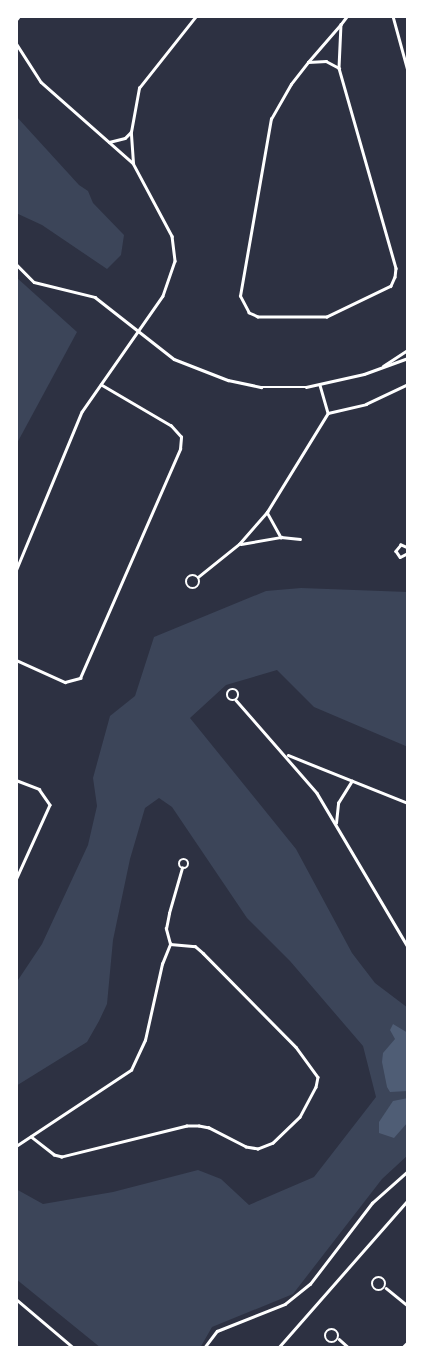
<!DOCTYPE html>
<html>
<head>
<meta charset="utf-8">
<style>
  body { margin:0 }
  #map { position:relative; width:424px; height:1364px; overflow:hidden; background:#2d3142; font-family:"Fira Sans Condensed",sans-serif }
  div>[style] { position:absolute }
  .green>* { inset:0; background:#3c4559 }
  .water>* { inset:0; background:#4f5d75 }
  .minor>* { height:2.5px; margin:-1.25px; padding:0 1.25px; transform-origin:1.25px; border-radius:1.25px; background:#fff }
  .minor>.ring { margin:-1.25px; padding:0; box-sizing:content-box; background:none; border:2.5px solid #fff; border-radius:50% }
  span { translate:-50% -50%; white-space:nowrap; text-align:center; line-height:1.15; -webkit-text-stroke:4.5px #fff; paint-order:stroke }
  .frame { position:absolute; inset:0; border:18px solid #fff; pointer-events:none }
</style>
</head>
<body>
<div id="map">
  <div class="green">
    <i style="clip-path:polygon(16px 116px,79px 185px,88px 191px,93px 203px,124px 235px,121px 255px,107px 269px,42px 225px,16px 213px)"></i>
    <i style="clip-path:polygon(16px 277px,77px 332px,16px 445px)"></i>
    <i style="clip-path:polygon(301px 588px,408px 592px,408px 747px,314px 707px,277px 670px,226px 685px,190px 718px,296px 849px,352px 953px,375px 983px,408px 1008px,408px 1155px,382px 1179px,293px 1294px,212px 1327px,200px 1348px,101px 1348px,16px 1279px,16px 1189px,43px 1204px,113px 1192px,198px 1170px,221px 1179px,249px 1205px,314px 1177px,376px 1097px,363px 1046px,290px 961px,247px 918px,172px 807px,159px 798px,145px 808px,130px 859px,113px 940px,107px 1004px,99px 1021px,87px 1042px,16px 1086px,16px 983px,42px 944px,88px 845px,97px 806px,93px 778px,110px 716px,135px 696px,154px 637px,266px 591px)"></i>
  </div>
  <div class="water">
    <i style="clip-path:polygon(393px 1024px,408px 1033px,408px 1091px,390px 1092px,387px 1087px,382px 1062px,383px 1053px,395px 1039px,390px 1030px)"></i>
    <i style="clip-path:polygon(408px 1098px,408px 1122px,394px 1138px,379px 1133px,379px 1122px,393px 1101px)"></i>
  </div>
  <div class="minor">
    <i style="left:393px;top:16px;width:57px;rotate:74.7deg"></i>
    <i style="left:16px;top:20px;width:5px;rotate:-53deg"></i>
    <i style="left:341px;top:24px;width:44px;rotate:92.6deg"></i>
    <i style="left:339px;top:68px;width:208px;rotate:74.1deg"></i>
    <i style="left:396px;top:268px;width:9px;rotate:96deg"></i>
    <i style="left:395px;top:277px;width:10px;rotate:114deg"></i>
    <i style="left:391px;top:286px;width:71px;rotate:154.2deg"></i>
    <i style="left:327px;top:317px;width:69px;rotate:180deg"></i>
    <i style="left:258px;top:317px;width:10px;rotate:-156deg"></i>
    <i style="left:249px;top:313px;width:19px;rotate:-118deg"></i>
    <i style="left:240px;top:296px;width:180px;rotate:-80.1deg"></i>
    <i style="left:271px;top:119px;width:40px;rotate:-60.3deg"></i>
    <i style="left:291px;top:84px;width:28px;rotate:-52deg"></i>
    <i style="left:308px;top:62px;width:50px;rotate:-49deg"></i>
    <i style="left:341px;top:24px;width:10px;rotate:-53deg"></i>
    <i style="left:16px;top:43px;width:46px;rotate:57.3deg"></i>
    <i style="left:41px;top:82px;width:123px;rotate:41.4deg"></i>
    <i style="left:133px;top:163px;width:83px;rotate:61.9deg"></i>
    <i style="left:172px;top:236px;width:25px;rotate:83deg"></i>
    <i style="left:175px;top:261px;width:37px;rotate:109deg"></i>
    <i style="left:163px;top:296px;width:141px;rotate:124.9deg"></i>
    <i style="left:82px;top:412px;width:172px;rotate:112.5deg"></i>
    <i style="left:308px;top:62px;width:18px;rotate:-3deg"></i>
    <i style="left:326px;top:61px;width:15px;rotate:28deg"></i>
    <i style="left:109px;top:142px;width:16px;rotate:-14deg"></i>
    <i style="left:125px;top:138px;width:8px;rotate:-45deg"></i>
    <i style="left:133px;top:163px;width:31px;rotate:-94deg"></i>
    <i style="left:131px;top:132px;width:45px;rotate:-79.7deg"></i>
    <i style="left:139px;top:88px;width:92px;rotate:-51.6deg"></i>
    <i style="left:16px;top:264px;width:25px;rotate:45deg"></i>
    <i style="left:34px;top:282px;width:63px;rotate:13.8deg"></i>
    <i style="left:95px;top:297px;width:100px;rotate:38.1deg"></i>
    <i style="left:174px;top:359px;width:58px;rotate:21.3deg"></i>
    <i style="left:228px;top:380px;width:34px;rotate:12deg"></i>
    <i style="left:261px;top:387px;width:45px"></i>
    <i style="left:306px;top:387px;width:59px;rotate:-12.6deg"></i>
    <i style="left:364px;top:374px;width:47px;rotate:-20deg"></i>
    <i style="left:383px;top:366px;width:30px;rotate:-33deg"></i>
    <i style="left:320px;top:385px;width:29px;rotate:74deg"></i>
    <i style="left:328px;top:413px;width:39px;rotate:-13deg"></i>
    <i style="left:366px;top:404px;width:47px;rotate:-25.5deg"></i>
    <i style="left:267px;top:512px;width:29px;rotate:61deg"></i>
    <i style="left:241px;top:544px;width:41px;rotate:-9.9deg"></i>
    <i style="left:281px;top:537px;width:19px;rotate:6deg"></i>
    <i style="left:408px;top:548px;width:8px;rotate:-157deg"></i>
    <i style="left:401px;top:545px;width:8px;rotate:130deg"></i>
    <i style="left:396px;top:551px;width:7px;rotate:56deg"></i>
    <i style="left:400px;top:557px;width:9px;rotate:-27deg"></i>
    <i class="ring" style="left:186px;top:575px;width:11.5px;height:11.5px"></i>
    <i style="left:198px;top:577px;width:53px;rotate:-38.8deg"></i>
    <i style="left:239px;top:544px;width:43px;rotate:-48.8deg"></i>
    <i style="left:267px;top:512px;width:116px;rotate:-58.4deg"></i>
    <i style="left:16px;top:660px;width:54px;rotate:24.2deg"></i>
    <i style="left:65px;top:682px;width:16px;rotate:-15deg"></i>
    <i style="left:80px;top:678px;width:250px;rotate:-66.4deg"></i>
    <i style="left:180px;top:449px;width:12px;rotate:-85deg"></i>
    <i style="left:181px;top:437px;width:15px;rotate:-132deg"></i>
    <i style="left:171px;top:426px;width:81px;rotate:-149.6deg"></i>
    <i class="ring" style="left:227.5px;top:689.5px;width:8.5px;height:8.5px"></i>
    <i style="left:236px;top:700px;width:123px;rotate:48.9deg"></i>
    <i style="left:317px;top:793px;width:179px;rotate:59.4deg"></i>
    <i style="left:288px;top:755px;width:129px;rotate:21.8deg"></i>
    <i style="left:16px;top:780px;width:25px;rotate:21deg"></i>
    <i style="left:39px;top:789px;width:19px;rotate:55deg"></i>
    <i style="left:50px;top:805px;width:82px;rotate:114.4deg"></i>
    <i style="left:336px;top:823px;width:20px;rotate:-84deg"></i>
    <i style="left:338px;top:803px;width:26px;rotate:-58deg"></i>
    <i class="ring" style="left:179px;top:859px;width:7.5px;height:7.5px"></i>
    <i style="left:170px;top:944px;width:16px;rotate:-105deg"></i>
    <i style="left:166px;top:929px;width:16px;rotate:-79deg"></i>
    <i style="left:169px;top:913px;width:47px;rotate:-73.9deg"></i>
    <i style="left:16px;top:1146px;width:138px;rotate:-33.5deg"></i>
    <i style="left:131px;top:1070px;width:33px;rotate:-65deg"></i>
    <i style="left:145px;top:1040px;width:78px;rotate:-77.4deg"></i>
    <i style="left:162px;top:964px;width:22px;rotate:-68deg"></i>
    <i style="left:170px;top:944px;width:25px;rotate:5deg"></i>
    <i style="left:195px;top:946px;width:11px;rotate:41deg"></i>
    <i style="left:203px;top:953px;width:132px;rotate:45.3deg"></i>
    <i style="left:296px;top:1047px;width:37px;rotate:54deg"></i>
    <i style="left:318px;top:1077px;width:10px;rotate:101deg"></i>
    <i style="left:316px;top:1087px;width:34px;rotate:118deg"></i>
    <i style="left:300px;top:1117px;width:37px;rotate:136deg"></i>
    <i style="left:273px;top:1143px;width:16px;rotate:158deg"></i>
    <i style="left:258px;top:1149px;width:12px;rotate:-171deg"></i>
    <i style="left:246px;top:1147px;width:42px;rotate:-152.8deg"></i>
    <i style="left:209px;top:1128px;width:10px;rotate:-169deg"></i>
    <i style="left:199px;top:1126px;width:12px;rotate:180deg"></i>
    <i style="left:187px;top:1126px;width:129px;rotate:166.1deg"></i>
    <i style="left:62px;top:1157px;width:8px;rotate:-166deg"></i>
    <i style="left:54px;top:1155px;width:29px;rotate:-142deg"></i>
    <i class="ring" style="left:372px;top:1277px;width:11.5px;height:11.5px"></i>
    <i style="left:386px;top:1288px;width:28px;rotate:39deg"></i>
    <i style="left:16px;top:1299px;width:76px;rotate:40.2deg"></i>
    <i class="ring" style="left:325px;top:1329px;width:11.5px;height:11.5px"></i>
    <i style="left:339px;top:1339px;width:13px;rotate:42deg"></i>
    <i style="left:204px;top:1348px;width:21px;rotate:-53deg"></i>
    <i style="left:217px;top:1331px;width:73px;rotate:-21.7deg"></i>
    <i style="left:285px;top:1304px;width:32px;rotate:-39deg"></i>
    <i style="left:310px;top:1284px;width:102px;rotate:-52.6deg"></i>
    <i style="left:372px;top:1203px;width:48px;rotate:-41.6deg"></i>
    <i style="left:278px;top:1348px;width:197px;rotate:-48.7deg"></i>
    <i style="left:402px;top:1348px;width:8px;rotate:-45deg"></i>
  </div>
  <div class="frame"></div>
</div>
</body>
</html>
